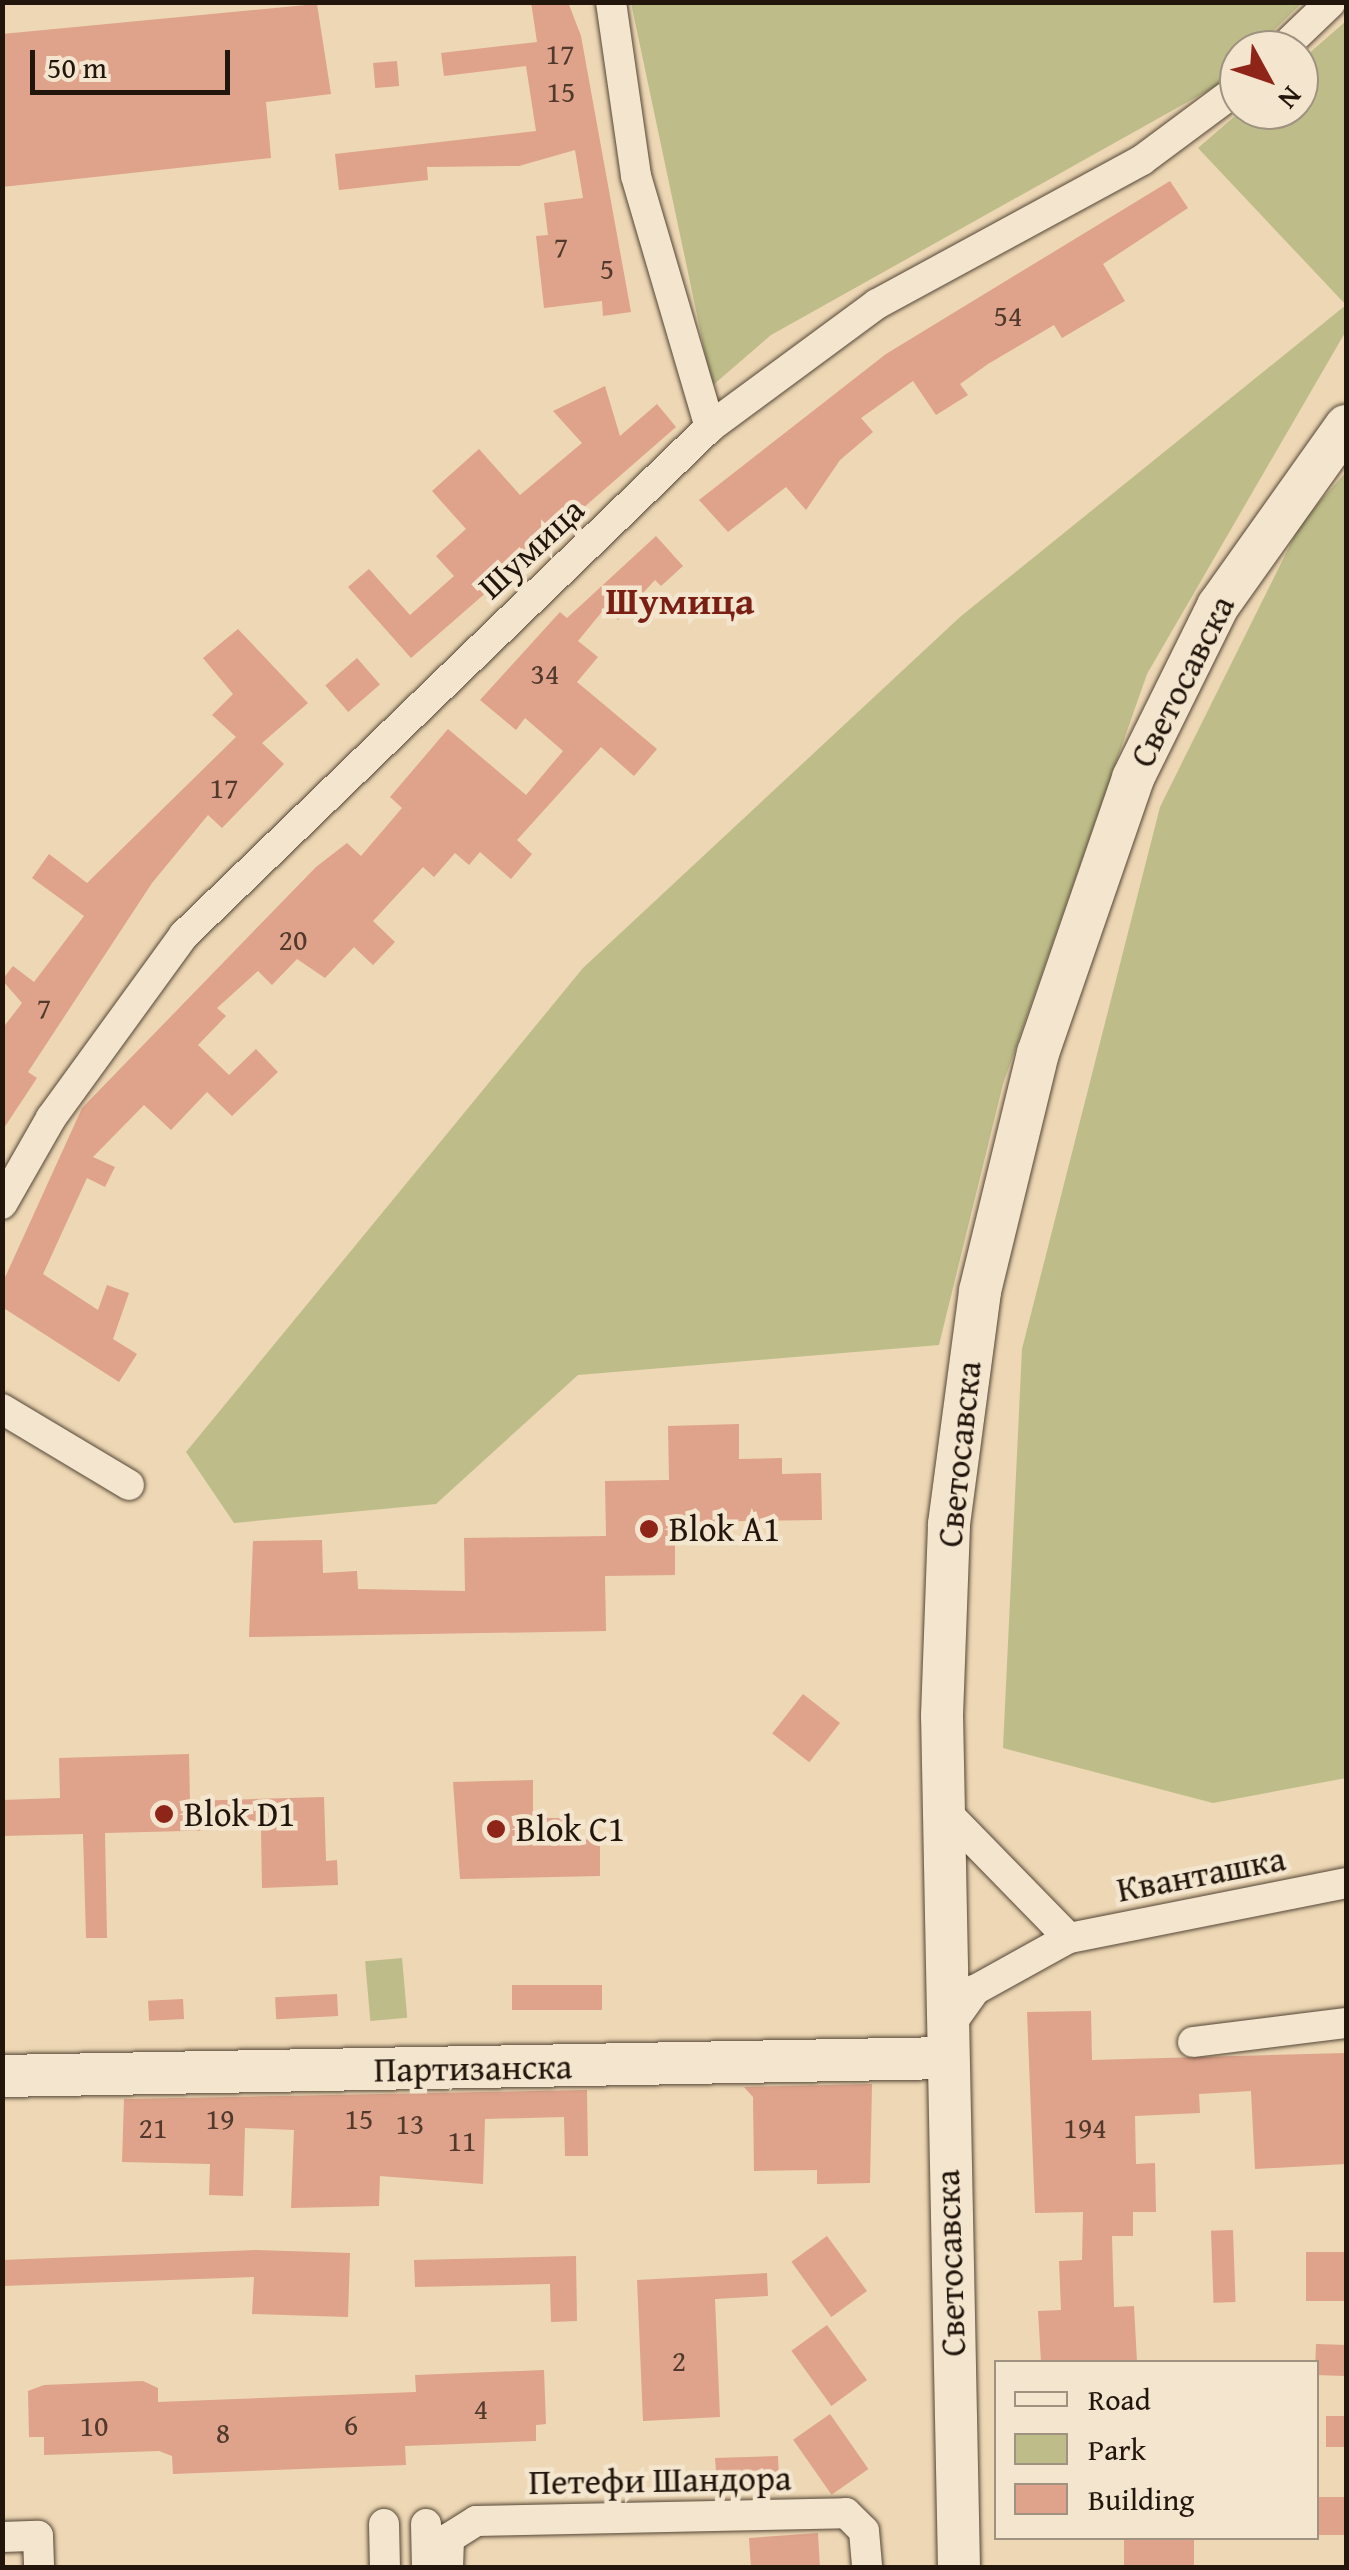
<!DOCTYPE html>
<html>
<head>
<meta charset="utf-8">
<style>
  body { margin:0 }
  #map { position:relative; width:1349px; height:2570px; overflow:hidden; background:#edd7b4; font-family:"Gentium Book Plus",serif }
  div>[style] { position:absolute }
  .green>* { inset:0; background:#bebd89; transform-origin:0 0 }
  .building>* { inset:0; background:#dea38a; transform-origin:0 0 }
  .roads { filter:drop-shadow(0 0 2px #554636) drop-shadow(0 0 2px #554636) }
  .street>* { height:30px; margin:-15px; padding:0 15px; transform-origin:15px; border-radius:15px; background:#f3e5ce }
  .secondary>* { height:42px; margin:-21px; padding:0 21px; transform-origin:21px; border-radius:21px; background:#f3e5ce }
  .dots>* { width:28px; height:28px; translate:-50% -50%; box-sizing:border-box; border:5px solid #f3e5ce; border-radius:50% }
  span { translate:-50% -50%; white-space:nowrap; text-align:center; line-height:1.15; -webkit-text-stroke:9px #f3e5ce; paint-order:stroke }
  .number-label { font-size:30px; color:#51392c }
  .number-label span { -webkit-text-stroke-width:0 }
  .street-label { font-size:35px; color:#22160c }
  .poi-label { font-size:35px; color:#22160c }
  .left { translate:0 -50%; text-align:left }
  .neighbourhood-label { font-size:38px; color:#7a1f14; font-weight:700 }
  .frame { position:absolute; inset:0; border:5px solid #22160c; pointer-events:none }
  .legend { position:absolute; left:994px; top:2360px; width:325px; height:180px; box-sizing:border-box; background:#f3e5ce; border:2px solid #9f9280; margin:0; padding:12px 18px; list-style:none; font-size:30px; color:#22160c }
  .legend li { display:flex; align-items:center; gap:20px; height:50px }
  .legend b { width:50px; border:2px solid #9f9280 }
  .north { position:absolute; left:1219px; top:30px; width:100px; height:100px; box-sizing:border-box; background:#f3e5ce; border:2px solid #9f9280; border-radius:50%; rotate:130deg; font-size:28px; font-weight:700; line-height:40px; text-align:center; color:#22160c }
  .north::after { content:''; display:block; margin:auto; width:35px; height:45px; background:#8f2418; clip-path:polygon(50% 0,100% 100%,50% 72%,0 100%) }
  .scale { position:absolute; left:30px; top:50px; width:200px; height:45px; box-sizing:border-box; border:5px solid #22160c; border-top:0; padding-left:12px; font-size:30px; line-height:35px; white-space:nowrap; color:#22160c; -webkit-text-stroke:8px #f3e5ce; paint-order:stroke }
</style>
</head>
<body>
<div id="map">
  <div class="green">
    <i style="clip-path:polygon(631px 3px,1302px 3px,1253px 50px,1239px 50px,1239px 64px,1218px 85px,771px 335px,712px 386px)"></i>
    <i style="clip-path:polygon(1346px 21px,1346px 331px,1147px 674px,1003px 1084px,939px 1345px,578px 1375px,436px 1504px,234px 1523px,186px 1452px,583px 968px,960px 617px,1346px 305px,1198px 148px,1242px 110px,1299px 110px,1299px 62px)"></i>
    <i style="clip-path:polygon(1346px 472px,1346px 1778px,1213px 1803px,1003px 1748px,1022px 1349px,1160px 807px,1301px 523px)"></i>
    <i style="left:402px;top:1958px;width:60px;height:37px;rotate:85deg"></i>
  </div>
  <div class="building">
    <i style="clip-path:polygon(531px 2px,568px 2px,581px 36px,631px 312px,603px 316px,602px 301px,544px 308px,536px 236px,548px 235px,544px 203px,583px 198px,575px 150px,519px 166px,427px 167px,428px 180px,339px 190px,335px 154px,536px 131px,526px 66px,444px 76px,441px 53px,537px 42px)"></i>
    <i style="clip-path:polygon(317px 4px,331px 94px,266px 102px,271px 158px,2px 187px,2px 34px)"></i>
    <i style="left:397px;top:61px;width:25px;height:24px;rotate:85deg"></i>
    <i style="clip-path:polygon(1170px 181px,1188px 208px,1103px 264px,1125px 301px,1062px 338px,1054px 325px,988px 364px,960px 384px,968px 395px,936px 415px,913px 381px,861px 418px,873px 432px,840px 460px,806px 510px,786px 487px,728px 532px,699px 500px,886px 354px)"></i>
    <i style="clip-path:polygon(605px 386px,620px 436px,657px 404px,676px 427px,411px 658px,348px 587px,369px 569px,410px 615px,454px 576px,436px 556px,466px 529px,432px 491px,479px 449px,520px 495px,582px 443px,553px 411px)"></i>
    <i style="clip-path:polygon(656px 536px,683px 566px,661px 586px,655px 580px,618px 620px,605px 608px,578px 641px,598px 657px,577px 682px,657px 749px,634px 776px,601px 747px,517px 840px,532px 854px,511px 879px,480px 852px,469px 865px,455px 853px,434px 877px,423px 867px,373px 921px,395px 942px,373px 965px,354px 947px,325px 978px,297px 959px,272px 985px,258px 971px,217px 1008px,226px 1016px,198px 1045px,229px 1075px,256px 1049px,278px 1072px,232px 1116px,207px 1092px,171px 1130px,144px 1105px,93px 1157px,115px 1167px,105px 1187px,87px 1178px,43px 1274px,98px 1310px,107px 1285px,129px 1293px,113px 1339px,137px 1354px,119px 1382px,2px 1307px,2px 1284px,82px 1108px,316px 867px,347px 843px,361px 856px,402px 808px,390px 797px,448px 729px,526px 795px,563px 751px,525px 718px,516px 730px,480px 700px,560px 612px,567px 618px)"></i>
    <i style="clip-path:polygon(238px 629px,308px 703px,262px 743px,284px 764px,222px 828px,208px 815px,152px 883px,28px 1072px,37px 1078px,2px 1131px,2px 1029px,22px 1003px,2px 980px,13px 966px,34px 982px,84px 916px,32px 878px,49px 854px,87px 883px,236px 737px,212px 715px,233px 694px,203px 658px)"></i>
    <i style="left:357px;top:658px;width:35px;height:42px;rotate:49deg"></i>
    <i style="clip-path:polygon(739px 1424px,739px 1459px,782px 1458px,782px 1474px,821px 1473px,822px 1520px,675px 1522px,675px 1575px,605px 1576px,606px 1631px,249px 1637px,253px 1541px,322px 1540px,323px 1573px,357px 1571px,358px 1589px,465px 1591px,464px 1538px,606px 1536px,605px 1481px,669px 1480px,668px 1426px)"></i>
    <i style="left:803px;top:1694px;width:47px;height:50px;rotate:38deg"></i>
    <i style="clip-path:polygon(189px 1754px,190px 1801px,324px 1797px,326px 1861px,337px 1860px,338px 1885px,262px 1888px,261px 1829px,105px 1833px,107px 1938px,86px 1938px,83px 1834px,2px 1836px,2px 1800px,60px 1798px,59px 1758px)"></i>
    <i style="clip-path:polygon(533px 1780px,533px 1818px,567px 1818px,567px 1840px,600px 1839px,600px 1876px,460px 1879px,453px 1782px)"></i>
    <i style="left:602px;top:1985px;width:25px;height:90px;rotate:90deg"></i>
    <i style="left:337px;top:1994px;width:22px;height:62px;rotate:87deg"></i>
    <i style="left:183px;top:1999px;width:20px;height:35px;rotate:87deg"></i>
    <i style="clip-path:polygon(1091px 2011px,1092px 2060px,1346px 2053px,1346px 2164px,1255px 2169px,1251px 2091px,1199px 2094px,1200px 2113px,1135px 2116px,1136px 2164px,1155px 2163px,1156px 2212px,1133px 2212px,1133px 2236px,1112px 2236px,1114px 2307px,1134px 2306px,1137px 2362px,1041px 2362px,1038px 2311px,1061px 2310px,1059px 2261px,1082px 2260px,1083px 2212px,1035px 2213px,1027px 2012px)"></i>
    <i style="clip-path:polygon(872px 2084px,870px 2183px,817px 2184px,817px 2170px,754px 2171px,753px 2097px,744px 2087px)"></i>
    <i style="clip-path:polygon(587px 2090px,588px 2156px,565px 2156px,564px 2117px,485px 2119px,483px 2184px,380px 2176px,379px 2206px,291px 2208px,294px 2130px,245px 2128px,243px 2196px,209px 2195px,210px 2164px,122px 2162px,124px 2099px)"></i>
    <i style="left:1233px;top:2230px;width:72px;height:22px;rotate:88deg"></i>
    <i style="left:827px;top:2236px;width:68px;height:44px;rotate:54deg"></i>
    <i style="clip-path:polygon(256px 2250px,350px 2253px,348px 2317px,252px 2314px,254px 2277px,2px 2286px,2px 2260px)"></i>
    <i style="left:1306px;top:2252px;width:40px;height:49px"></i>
    <i style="clip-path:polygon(576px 2256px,577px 2321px,551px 2322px,550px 2284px,415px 2287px,414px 2260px)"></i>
    <i style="clip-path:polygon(767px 2273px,768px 2296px,715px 2299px,720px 2417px,643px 2421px,637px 2280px)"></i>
    <i style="left:827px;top:2325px;width:68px;height:44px;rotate:54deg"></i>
    <i style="left:1316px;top:2344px;width:30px;height:31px;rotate:2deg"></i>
    <i style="clip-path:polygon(544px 2370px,546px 2424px,536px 2425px,536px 2441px,405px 2446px,406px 2465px,173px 2474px,172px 2456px,159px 2451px,44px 2455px,44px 2437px,29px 2437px,28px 2391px,44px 2385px,143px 2381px,158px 2388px,158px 2402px,416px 2392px,415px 2375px)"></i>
    <i style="left:830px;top:2414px;width:67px;height:45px;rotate:55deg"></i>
    <i style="left:1326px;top:2416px;width:20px;height:31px"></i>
    <i style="clip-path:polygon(778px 2456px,779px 2479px,725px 2481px,725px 2495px,698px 2495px,698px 2472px,716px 2471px,715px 2458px)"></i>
    <i style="left:1346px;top:2497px;width:38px;height:30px;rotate:90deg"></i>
    <i style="clip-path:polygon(818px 2533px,820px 2568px,751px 2568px,749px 2538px)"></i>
    <i style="left:1124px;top:2538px;width:70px;height:30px"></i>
  </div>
  <div class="roads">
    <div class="street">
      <i style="left:611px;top:2px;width:176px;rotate:81.8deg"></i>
      <i style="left:636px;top:176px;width:262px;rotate:73.6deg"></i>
      <i style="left:1281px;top:50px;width:69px;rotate:-43.8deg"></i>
      <i style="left:2px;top:1204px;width:99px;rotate:-60.3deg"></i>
      <i style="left:51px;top:1118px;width:226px;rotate:-54deg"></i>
      <i style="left:184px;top:935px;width:731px;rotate:-44deg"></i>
      <i style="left:710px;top:427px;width:207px;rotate:-36.4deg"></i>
      <i style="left:877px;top:304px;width:302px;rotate:-28.5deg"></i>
      <i style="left:1142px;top:160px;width:121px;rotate:-36.6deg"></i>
      <i style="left:2px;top:1409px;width:148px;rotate:30.9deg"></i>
      <i style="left:941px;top:1807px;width:183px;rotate:45.7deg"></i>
      <i style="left:945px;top:2032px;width:52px;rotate:-54.5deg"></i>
      <i style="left:975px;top:1990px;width:107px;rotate:-29deg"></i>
      <i style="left:1069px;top:1938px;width:282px;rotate:-11.2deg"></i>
      <i style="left:1193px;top:2042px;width:154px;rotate:-7.1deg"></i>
      <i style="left:384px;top:2524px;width:44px;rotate:88.7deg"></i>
      <i style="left:426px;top:2524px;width:44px;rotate:88.7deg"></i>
      <i style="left:2px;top:2537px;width:36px;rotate:-2deg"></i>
      <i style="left:38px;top:2536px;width:32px;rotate:88deg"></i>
      <i style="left:448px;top:2568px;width:30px;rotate:-88deg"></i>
      <i style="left:449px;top:2538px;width:32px;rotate:-32deg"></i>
      <i style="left:476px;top:2521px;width:370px;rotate:-1.2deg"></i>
      <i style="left:846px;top:2513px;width:25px;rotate:45deg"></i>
      <i style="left:864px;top:2531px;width:37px;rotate:85deg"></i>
    </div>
    <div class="secondary">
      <i style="left:2px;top:2076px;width:942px;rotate:-1.09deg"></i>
      <i style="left:959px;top:2568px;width:852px;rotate:-91.14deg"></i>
      <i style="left:942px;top:1716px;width:192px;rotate:-87.9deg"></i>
      <i style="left:949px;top:1524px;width:235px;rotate:-82.4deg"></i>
      <i style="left:980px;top:1291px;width:245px;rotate:-76.3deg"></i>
      <i style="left:1038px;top:1053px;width:291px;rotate:-70.9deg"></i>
      <i style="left:1133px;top:778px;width:192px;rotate:-63.7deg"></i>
      <i style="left:1218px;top:606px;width:221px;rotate:-54.6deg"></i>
    </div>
  </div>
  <div class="dots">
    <i style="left:649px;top:1529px;background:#8f2418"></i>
    <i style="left:164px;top:1814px;background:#8f2418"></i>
    <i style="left:496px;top:1829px;background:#8f2418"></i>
  </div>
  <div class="number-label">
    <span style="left:560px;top:53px">17</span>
    <span style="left:561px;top:91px">15</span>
    <span style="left:561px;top:246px">7</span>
    <span style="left:607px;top:268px">5</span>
    <span style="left:1008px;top:315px">54</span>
    <span style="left:545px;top:673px">34</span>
    <span style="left:224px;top:787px">17</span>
    <span style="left:293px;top:939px">20</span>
    <span style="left:44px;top:1007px">7</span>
    <span style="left:220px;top:2118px">19</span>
    <span style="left:359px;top:2118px">15</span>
    <span style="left:410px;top:2123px">13</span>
    <span style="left:153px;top:2127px">21</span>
    <span style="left:1085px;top:2127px">194</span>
    <span style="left:462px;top:2140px">11</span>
    <span style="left:679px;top:2360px">2</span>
    <span style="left:481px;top:2408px">4</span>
    <span style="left:351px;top:2424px">6</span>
    <span style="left:94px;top:2425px">10</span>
    <span style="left:223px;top:2432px">8</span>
  </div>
  <div class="street-label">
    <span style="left:531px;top:548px;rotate:-43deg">Шумица</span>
    <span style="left:1182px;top:681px;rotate:-63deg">Светосавска</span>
    <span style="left:959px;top:1454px;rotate:-84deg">Светосавска</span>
    <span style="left:1201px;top:1874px;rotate:-11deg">Кванташка</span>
    <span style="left:473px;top:2068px;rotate:-1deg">Партизанска</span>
    <span style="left:950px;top:2263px;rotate:-92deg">Светосавска</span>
    <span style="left:660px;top:2480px;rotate:-1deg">Петефи Шандора</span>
  </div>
  <div class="poi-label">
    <span class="left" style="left:669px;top:1529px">Blok A1</span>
    <span class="left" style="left:184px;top:1814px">Blok D1</span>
    <span class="left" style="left:516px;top:1829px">Blok C1</span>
  </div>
  <div class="neighbourhood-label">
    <span style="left:680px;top:601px">Шумица</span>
  </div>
  <div class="frame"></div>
  <ul class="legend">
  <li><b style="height:12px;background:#f3e5ce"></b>Road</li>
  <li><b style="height:28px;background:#bebd89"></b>Park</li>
  <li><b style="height:28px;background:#dea38a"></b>Building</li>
  </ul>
  <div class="north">N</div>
  <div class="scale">50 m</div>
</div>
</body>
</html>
